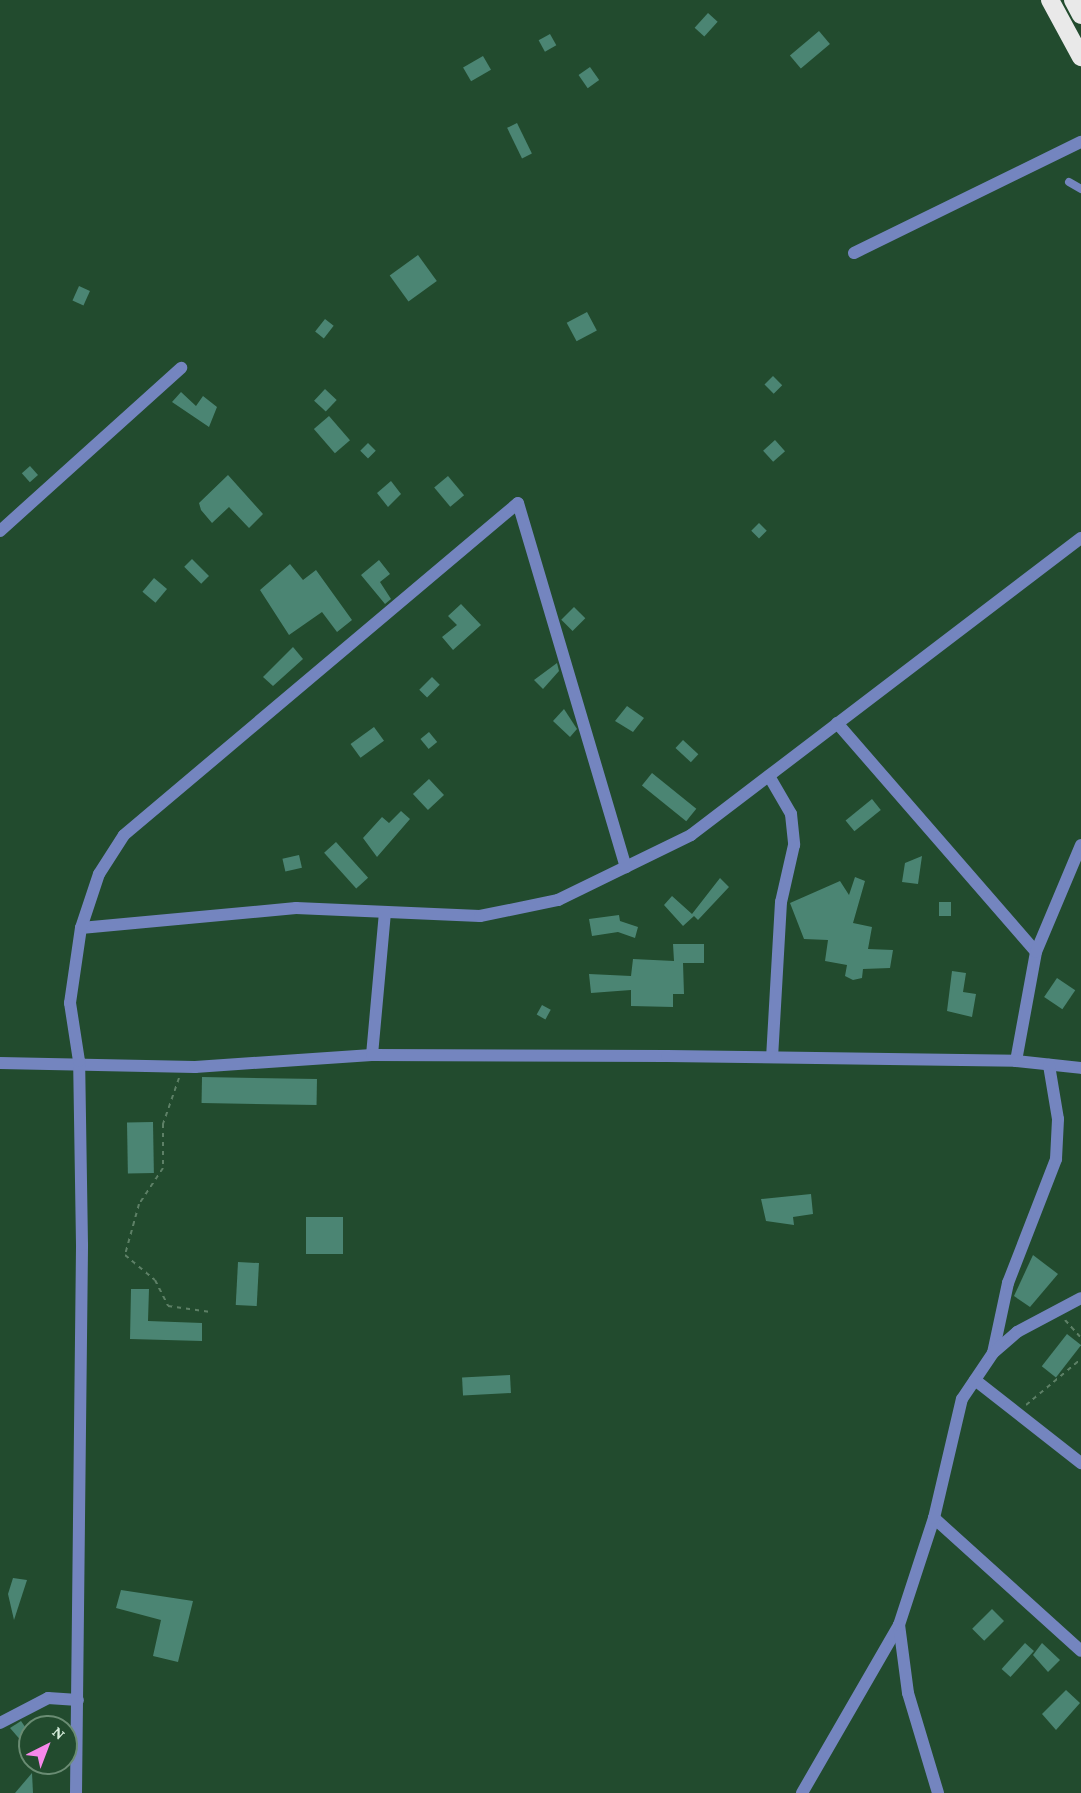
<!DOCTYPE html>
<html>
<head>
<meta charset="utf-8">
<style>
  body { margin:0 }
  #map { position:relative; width:1081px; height:1793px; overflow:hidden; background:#224b2e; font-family:"Crimson Pro",serif }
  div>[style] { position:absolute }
  .building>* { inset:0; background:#4b8573; transform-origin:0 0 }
  .path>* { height:2px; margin-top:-1px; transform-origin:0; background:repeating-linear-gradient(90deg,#5d8066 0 4.5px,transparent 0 9px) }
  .lane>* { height:8px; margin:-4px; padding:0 4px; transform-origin:4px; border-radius:4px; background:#7485bf }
  .street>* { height:12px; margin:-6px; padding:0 6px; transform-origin:6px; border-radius:6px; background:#7485bf }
  .highway>* { height:18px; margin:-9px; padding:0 9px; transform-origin:9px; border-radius:9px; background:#e9e9e9 }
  span { translate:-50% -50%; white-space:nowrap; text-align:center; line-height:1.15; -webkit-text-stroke:5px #224b2e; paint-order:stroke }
  .north { position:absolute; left:18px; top:1715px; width:60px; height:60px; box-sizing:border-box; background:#224b2e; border:2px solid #6a8c73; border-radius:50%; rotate:42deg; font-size:16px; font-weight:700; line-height:24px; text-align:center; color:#d6eddb }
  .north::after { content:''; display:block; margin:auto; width:21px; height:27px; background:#f788eb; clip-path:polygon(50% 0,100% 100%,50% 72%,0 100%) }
</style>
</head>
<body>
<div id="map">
  <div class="building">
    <i style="left:708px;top:13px;width:13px;height:20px;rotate:42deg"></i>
    <i style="left:819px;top:31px;width:17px;height:38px;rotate:50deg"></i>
    <i style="left:550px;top:34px;width:13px;height:13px;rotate:61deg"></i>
    <i style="left:483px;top:56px;width:16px;height:23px;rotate:60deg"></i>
    <i style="left:590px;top:67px;width:16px;height:14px;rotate:55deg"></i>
    <i style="left:517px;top:123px;width:34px;height:11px;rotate:64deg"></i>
    <i style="left:418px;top:255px;width:32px;height:35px;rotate:54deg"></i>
    <i style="left:79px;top:286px;width:12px;height:16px;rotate:24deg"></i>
    <i style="left:587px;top:312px;width:21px;height:23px;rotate:62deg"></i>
    <i style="left:325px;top:319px;width:11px;height:16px;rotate:38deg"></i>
    <i style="left:773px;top:376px;width:13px;height:12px;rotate:45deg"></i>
    <i style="left:325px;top:389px;width:16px;height:16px;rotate:43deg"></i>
    <i style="clip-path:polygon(181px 392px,196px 406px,203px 396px,217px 407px,209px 427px,172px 402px)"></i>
    <i style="left:329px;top:416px;width:32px;height:20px;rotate:49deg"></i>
    <i style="left:775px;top:440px;width:15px;height:16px;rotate:48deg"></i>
    <i style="left:368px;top:443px;width:11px;height:11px;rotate:45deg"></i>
    <i style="left:30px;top:466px;width:12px;height:11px;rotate:48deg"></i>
    <i style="clip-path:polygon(228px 475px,263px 514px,249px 528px,229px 507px,212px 523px,201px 510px,199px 503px)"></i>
    <i style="left:448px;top:476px;width:25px;height:18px;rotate:50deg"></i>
    <i style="clip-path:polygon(391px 481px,401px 494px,388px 507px,377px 493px)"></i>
    <i style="left:759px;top:523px;width:11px;height:11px;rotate:45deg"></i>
    <i style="left:192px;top:559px;width:24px;height:11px;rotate:45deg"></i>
    <i style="clip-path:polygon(379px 560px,390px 574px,380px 582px,391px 599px,385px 604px,361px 575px)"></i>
    <i style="clip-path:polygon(290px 564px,303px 580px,316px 570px,352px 620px,337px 632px,322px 612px,289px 635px,260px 590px)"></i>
    <i style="left:154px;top:578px;width:17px;height:18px;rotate:40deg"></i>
    <i style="clip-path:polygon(461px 604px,481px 625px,453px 650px,442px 637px,457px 625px,448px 616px)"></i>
    <i style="left:574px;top:607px;width:16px;height:18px;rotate:45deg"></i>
    <i style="clip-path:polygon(293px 647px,303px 659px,273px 686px,263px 677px)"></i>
    <i style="clip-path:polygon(557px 663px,559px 671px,543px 689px,534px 680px)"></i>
    <i style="left:432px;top:677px;width:11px;height:18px;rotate:45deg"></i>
    <i style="clip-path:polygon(627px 706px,644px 718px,633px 732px,615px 721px)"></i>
    <i style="clip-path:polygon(564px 709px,577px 729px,570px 737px,553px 721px)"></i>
    <i style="left:374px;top:727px;width:17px;height:29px;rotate:54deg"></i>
    <i style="left:429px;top:732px;width:13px;height:11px;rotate:51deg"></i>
    <i style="left:683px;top:740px;width:21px;height:11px;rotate:43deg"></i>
    <i style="left:652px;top:773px;width:57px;height:16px;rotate:39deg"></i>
    <i style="left:429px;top:779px;width:22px;height:22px;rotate:47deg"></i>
    <i style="left:872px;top:799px;width:14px;height:34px;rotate:51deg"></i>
    <i style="clip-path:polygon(401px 811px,410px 819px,377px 857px,363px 838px,382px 817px,389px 823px)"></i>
    <i style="left:336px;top:842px;width:48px;height:16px;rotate:48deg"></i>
    <i style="left:299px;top:855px;width:13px;height:17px;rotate:77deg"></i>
    <i style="clip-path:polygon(922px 856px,918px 884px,902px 882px,905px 863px)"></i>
    <i style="clip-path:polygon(855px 877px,865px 881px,853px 923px,872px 927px,868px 949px,893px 950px,890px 968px,863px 969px,862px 978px,853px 980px,845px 976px,847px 965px,825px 961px,828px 940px,804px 939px,790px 903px,840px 881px,849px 895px)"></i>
    <i style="clip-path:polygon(720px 878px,729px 887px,698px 920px,694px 916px,683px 926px,664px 905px,672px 896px,692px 914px)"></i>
    <i style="left:939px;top:902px;width:12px;height:14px"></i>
    <i style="clip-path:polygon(619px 915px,620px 921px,638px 927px,635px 938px,618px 932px,592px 936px,589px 919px)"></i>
    <i style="clip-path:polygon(673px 944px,704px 944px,704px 963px,683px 963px,684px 994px,673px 994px,673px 1007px,631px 1006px,631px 990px,591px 993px,589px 974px,631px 976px,633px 959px,674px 961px)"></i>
    <i style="clip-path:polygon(952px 971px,966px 973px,963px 992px,976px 994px,972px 1017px,947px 1011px)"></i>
    <i style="left:1057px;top:978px;width:22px;height:23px;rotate:34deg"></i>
    <i style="left:542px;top:1005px;width:10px;height:11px;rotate:29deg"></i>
    <i style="left:202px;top:1077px;width:115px;height:26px;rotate:1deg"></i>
    <i style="left:153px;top:1122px;width:51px;height:26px;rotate:89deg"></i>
    <i style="clip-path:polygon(811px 1194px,813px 1214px,793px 1217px,794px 1225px,766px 1221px,761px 1199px)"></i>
    <i style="left:306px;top:1217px;width:37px;height:37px"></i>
    <i style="clip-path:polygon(1033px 1255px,1058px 1274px,1030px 1307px,1014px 1296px)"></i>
    <i style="left:238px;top:1262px;width:21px;height:43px;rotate:3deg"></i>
    <i style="clip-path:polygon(131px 1289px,149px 1289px,148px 1321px,202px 1323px,202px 1341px,130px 1339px)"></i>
    <i style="left:1067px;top:1334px;width:18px;height:41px;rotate:38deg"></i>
    <i style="left:510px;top:1375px;width:18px;height:48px;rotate:87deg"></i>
    <i style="clip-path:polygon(13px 1578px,27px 1580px,14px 1620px,8px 1594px)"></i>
    <i style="clip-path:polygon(121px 1590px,193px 1601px,178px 1662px,153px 1656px,161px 1620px,116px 1608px)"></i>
    <i style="left:992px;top:1609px;width:17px;height:28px;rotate:45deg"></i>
    <i style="left:1025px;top:1643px;width:12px;height:35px;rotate:42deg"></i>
    <i style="clip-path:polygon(1042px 1643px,1060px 1660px,1048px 1672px,1033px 1655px)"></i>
    <i style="clip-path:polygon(1066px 1690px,1080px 1703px,1056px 1730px,1042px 1714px)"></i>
    <i style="clip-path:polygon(21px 1721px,30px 1734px,30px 1751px,10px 1728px)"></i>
    <i style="clip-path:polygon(32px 1773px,33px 1793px,15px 1793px)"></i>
  </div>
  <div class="path">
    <i style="left:179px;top:1078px;width:49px;rotate:109.2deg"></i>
    <i style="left:163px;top:1124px;width:44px;rotate:90deg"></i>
    <i style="left:163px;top:1168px;width:43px;rotate:123.7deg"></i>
    <i style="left:139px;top:1204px;width:53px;rotate:105.4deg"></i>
    <i style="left:125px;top:1255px;width:39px;rotate:40deg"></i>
    <i style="left:155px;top:1280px;width:29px;rotate:63deg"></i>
    <i style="left:168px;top:1306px;width:43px;rotate:7.9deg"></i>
    <i style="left:1065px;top:1320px;width:24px;rotate:48deg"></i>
    <i style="left:1026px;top:1405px;width:72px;rotate:-39.9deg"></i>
  </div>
  <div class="lane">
    <i style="left:1069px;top:182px;width:14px;rotate:30deg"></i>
  </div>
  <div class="street">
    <i style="left:854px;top:253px;width:253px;rotate:-26.1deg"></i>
    <i style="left:0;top:531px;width:244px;rotate:-42deg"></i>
    <i style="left:837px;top:723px;width:303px;rotate:49deg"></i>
    <i style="left:769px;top:776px;width:44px;rotate:59.9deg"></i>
    <i style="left:791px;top:814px;width:31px;rotate:84deg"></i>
    <i style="left:794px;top:845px;width:58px;rotate:102.8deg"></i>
    <i style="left:781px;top:902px;width:155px;rotate:93.3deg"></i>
    <i style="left:81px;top:928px;width:216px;rotate:-5.3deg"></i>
    <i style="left:296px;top:908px;width:184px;rotate:2.5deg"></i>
    <i style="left:480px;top:916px;width:80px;rotate:-11.6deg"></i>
    <i style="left:558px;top:900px;width:148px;rotate:-26deg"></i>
    <i style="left:691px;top:835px;width:490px;rotate:-37.3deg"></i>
    <i style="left:372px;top:1055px;width:143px;rotate:-84.8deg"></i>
    <i style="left:1016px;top:1061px;width:111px;rotate:-79.6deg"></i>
    <i style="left:1036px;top:952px;width:116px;rotate:-67.2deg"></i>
    <i style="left:0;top:1063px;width:195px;rotate:1.2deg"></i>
    <i style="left:195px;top:1067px;width:177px;rotate:-3.9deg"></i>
    <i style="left:372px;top:1055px;width:295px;rotate:0.2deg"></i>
    <i style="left:667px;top:1056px;width:349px;rotate:0.8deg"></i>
    <i style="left:1016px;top:1061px;width:65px;rotate:6.1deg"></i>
    <i style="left:993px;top:1353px;width:72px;rotate:-77.9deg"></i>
    <i style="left:1008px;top:1283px;width:133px;rotate:-68.8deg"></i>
    <i style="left:1056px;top:1159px;width:40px;rotate:-87.1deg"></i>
    <i style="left:1058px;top:1119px;width:55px;rotate:-99.5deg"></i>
    <i style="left:975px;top:1380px;width:135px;rotate:38.1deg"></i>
    <i style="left:934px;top:1518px;width:198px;rotate:42.1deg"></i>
    <i style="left:0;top:1723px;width:54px;rotate:-27.5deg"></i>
    <i style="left:48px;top:1698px;width:30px;rotate:4deg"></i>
    <i style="left:76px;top:1793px;width:548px;rotate:-89.37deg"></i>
    <i style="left:82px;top:1245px;width:184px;rotate:-90.9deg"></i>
    <i style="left:79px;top:1061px;width:59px;rotate:-98.8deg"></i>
    <i style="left:70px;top:1003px;width:76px;rotate:-81.7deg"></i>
    <i style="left:81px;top:928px;width:57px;rotate:-71.6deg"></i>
    <i style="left:99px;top:874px;width:46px;rotate:-57.3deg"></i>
    <i style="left:124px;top:835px;width:515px;rotate:-40.12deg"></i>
    <i style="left:518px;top:503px;width:380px;rotate:73.5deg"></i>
    <i style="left:802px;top:1793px;width:194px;rotate:-60deg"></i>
    <i style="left:938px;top:1793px;width:104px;rotate:-106.7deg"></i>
    <i style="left:908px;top:1693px;width:69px;rotate:-97.5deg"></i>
    <i style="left:899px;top:1625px;width:113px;rotate:-71.9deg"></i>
    <i style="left:934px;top:1518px;width:122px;rotate:-76.8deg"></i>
    <i style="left:962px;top:1399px;width:55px;rotate:-56deg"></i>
    <i style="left:993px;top:1353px;width:32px;rotate:-41deg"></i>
    <i style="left:1017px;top:1332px;width:72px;rotate:-28deg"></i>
  </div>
  <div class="highway">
    <i style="left:1050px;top:0;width:65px;rotate:61.5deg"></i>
    <i style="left:1073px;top:0;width:17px;rotate:62deg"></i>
  </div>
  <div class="north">N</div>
</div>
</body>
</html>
